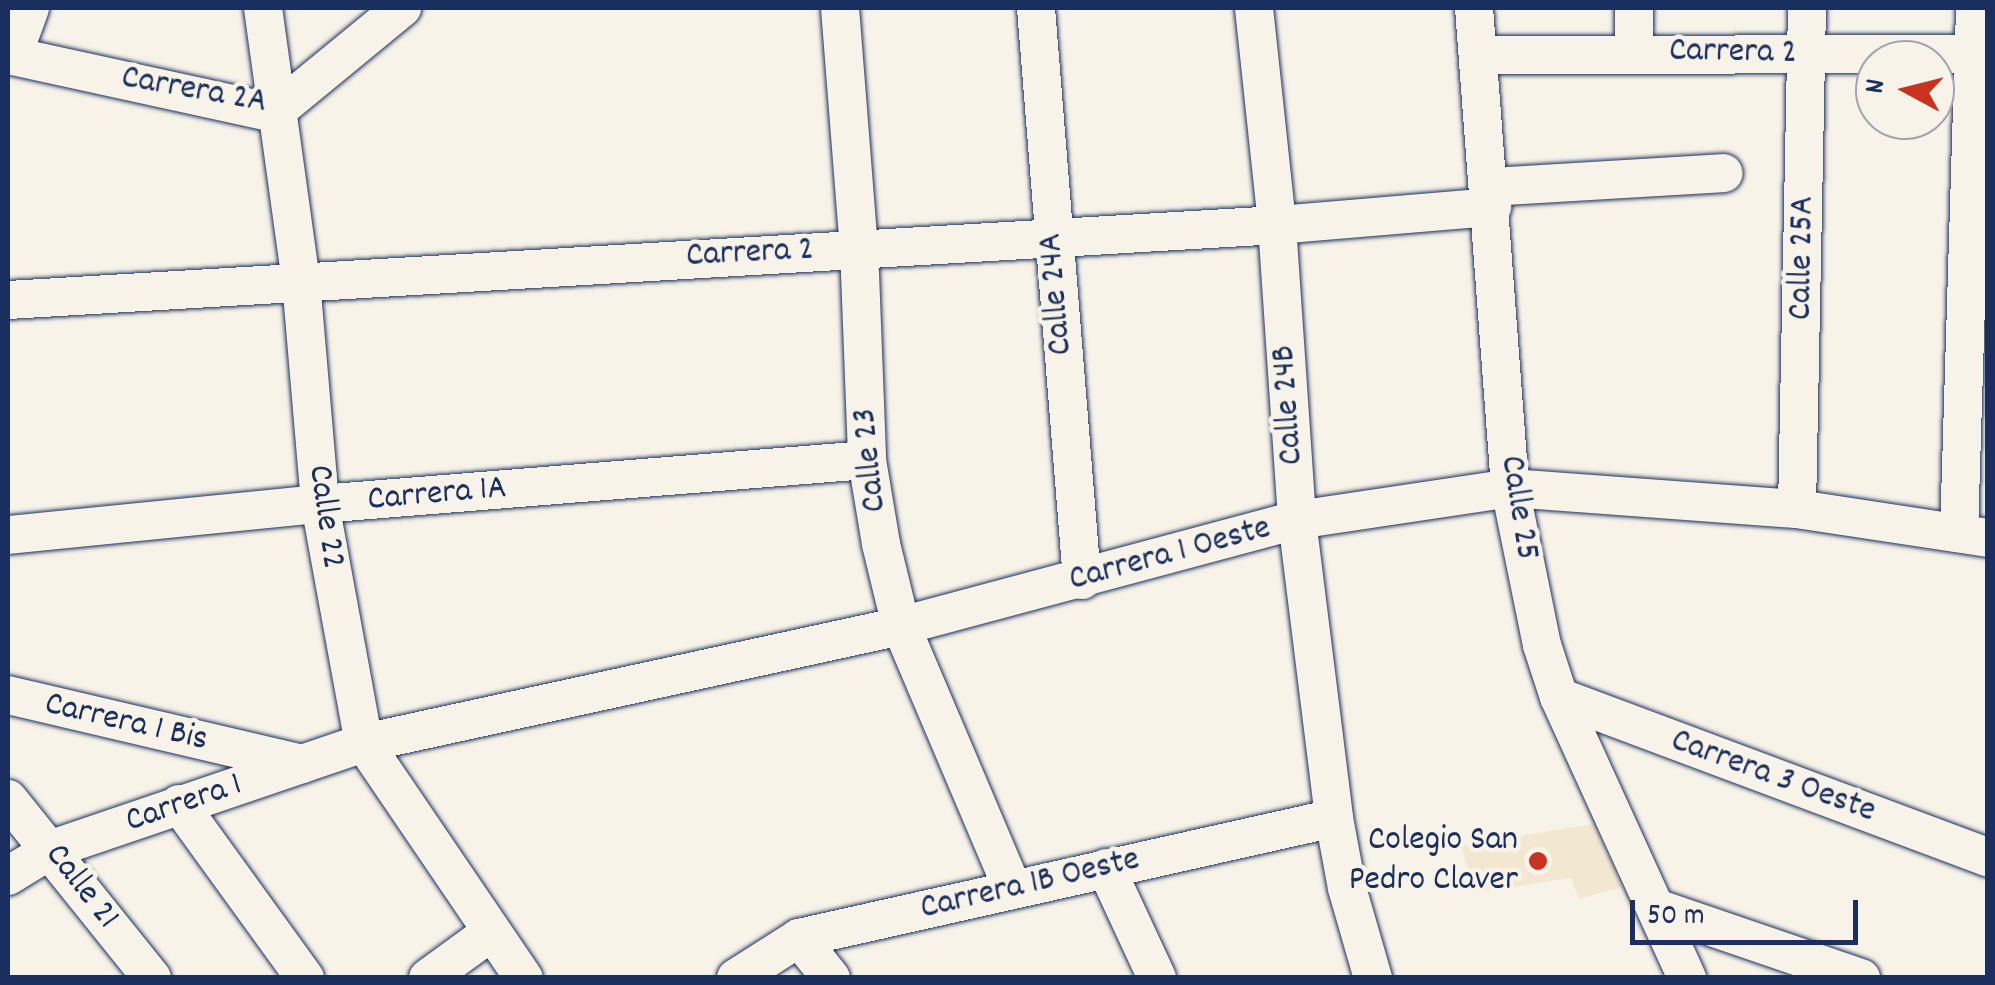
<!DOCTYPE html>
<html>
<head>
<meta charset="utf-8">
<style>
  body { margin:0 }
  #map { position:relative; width:1995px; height:985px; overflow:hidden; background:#f7f3e8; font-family:Dekko,sans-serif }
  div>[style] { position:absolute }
  .built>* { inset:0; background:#f2e8d2 }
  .roads { filter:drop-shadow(0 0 2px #1b2f5e) drop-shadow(0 0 2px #1b2f5e) }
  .minor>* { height:38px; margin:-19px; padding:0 19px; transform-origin:19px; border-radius:19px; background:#f7f3e8 }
  .dots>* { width:28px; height:28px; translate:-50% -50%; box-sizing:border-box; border:5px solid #f7f3e8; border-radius:50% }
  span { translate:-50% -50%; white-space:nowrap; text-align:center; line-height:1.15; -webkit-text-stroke:9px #f7f3e8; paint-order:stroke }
  .street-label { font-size:35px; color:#1b2f5e }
  .poi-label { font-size:35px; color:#1b2f5e }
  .right { translate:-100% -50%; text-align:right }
  .frame { position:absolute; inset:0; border:10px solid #1b2f5e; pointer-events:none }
  .north { position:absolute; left:1855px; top:40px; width:100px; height:100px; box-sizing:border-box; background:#f7f3e8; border:2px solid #9fa5b1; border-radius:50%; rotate:277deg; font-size:28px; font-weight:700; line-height:40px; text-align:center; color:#1b2f5e }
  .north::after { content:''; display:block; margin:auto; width:35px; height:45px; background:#c8321e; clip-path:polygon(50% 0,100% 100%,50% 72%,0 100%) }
  .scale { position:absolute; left:1630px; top:900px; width:228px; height:45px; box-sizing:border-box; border:5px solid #1b2f5e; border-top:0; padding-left:12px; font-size:30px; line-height:35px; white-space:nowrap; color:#1b2f5e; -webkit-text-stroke:8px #f7f3e8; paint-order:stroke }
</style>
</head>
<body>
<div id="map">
  <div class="built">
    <i style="clip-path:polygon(1594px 824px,1622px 887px,1579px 899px,1571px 878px,1474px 893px,1461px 845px)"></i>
  </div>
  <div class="roads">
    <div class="minor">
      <i style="left:263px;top:8px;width:276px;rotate:82.1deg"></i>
      <i style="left:301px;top:281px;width:224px;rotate:85.1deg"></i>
      <i style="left:320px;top:504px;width:243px;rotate:79.6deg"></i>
      <i style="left:364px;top:743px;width:284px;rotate:55.8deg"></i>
      <i style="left:840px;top:8px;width:240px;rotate:85.5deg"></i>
      <i style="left:859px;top:247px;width:213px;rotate:87.8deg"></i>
      <i style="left:867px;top:460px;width:85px;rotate:80.5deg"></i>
      <i style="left:881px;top:544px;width:84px;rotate:76.3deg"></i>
      <i style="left:901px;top:626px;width:284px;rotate:67deg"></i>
      <i style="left:1036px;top:8px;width:574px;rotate:85.4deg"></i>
      <i style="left:1254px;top:8px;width:218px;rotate:83.9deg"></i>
      <i style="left:1277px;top:225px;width:296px;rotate:86.1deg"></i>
      <i style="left:1297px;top:520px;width:300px;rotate:82.9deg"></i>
      <i style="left:1334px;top:818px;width:71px;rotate:79.5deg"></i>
      <i style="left:1347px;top:888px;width:94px;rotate:73.9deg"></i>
      <i style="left:1474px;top:8px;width:481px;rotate:85.7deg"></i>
      <i style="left:1510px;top:488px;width:160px;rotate:78.5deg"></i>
      <i style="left:1542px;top:645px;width:55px;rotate:71.9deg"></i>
      <i style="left:1559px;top:697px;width:309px;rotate:65.5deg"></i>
      <i style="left:1634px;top:52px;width:44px;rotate:-90deg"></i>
      <i style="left:8px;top:55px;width:272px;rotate:12.3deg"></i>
      <i style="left:274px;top:113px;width:166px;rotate:-39.4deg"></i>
      <i style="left:13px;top:55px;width:50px;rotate:-70.1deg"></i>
      <i style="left:1478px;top:55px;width:510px;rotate:-0.11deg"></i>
      <i style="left:1490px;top:187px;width:234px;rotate:-3.4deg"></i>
      <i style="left:8px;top:300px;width:1271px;rotate:-3.38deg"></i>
      <i style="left:1277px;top:225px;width:216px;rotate:-4.8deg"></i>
      <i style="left:1797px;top:509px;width:501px;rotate:-88.86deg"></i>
      <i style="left:1959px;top:533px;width:525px;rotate:-88.25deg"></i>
      <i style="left:8px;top:535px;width:314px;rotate:-5.7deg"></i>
      <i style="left:320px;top:504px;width:549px;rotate:-4.6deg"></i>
      <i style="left:8px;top:695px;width:302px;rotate:13.2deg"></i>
      <i style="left:1559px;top:697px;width:458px;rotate:20.5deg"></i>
      <i style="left:8px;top:799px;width:230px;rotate:51.2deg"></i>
      <i style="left:179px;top:804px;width:215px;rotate:54.1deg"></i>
      <i style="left:1106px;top:868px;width:121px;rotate:65.1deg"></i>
      <i style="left:8px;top:876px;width:52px;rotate:-31.5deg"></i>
      <i style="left:52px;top:849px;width:330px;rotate:-18.8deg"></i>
      <i style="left:364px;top:743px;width:550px;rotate:-12.29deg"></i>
      <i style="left:901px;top:626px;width:410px;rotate:-15deg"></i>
      <i style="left:1297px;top:520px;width:215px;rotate:-8.5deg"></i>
      <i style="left:1510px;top:488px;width:288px;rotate:4.2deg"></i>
      <i style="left:1797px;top:509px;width:193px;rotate:8.6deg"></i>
      <i style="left:1656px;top:908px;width:217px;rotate:18.9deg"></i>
      <i style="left:799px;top:938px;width:51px;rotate:51.3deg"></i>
      <i style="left:428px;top:978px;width:78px;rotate:-36.1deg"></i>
      <i style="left:736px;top:978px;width:75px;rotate:-32.4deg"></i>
      <i style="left:799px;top:938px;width:548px;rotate:-12.64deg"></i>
    </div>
  </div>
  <div class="dots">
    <i style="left:1538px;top:861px;background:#c8321e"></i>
  </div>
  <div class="street-label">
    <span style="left:1733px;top:53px;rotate:1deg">Carrera 2</span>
    <span style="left:194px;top:91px;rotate:10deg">Carrera 2A</span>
    <span style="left:750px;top:254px;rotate:-3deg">Carrera 2</span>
    <span style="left:1803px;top:258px;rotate:-89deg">Calle 25A</span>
    <span style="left:1057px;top:294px;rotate:-95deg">Calle 24A</span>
    <span style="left:1289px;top:405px;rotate:-94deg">Calle 24B</span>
    <span style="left:871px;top:460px;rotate:-96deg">Calle 23</span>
    <span style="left:437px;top:495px;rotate:-5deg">Carrera 1A</span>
    <span style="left:1518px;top:508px;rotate:81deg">Calle 25</span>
    <span style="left:325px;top:517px;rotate:82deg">Calle 22</span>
    <span style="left:1170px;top:555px;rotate:-15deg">Carrera 1 Oeste</span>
    <span style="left:126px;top:723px;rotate:13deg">Carrera 1 Bis</span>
    <span style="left:1773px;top:777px;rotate:20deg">Carrera 3 Oeste</span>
    <span style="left:184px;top:804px;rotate:-19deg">Carrera 1</span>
    <span style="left:1030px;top:885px;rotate:-13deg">Carrera 1B Oeste</span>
    <span style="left:81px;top:887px;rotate:52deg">Calle 21</span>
  </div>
  <div class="poi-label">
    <span class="right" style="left:1518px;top:861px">Colegio San<br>Pedro Claver</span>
  </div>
  <div class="frame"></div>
  <div class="north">N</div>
  <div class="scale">50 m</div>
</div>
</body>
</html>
